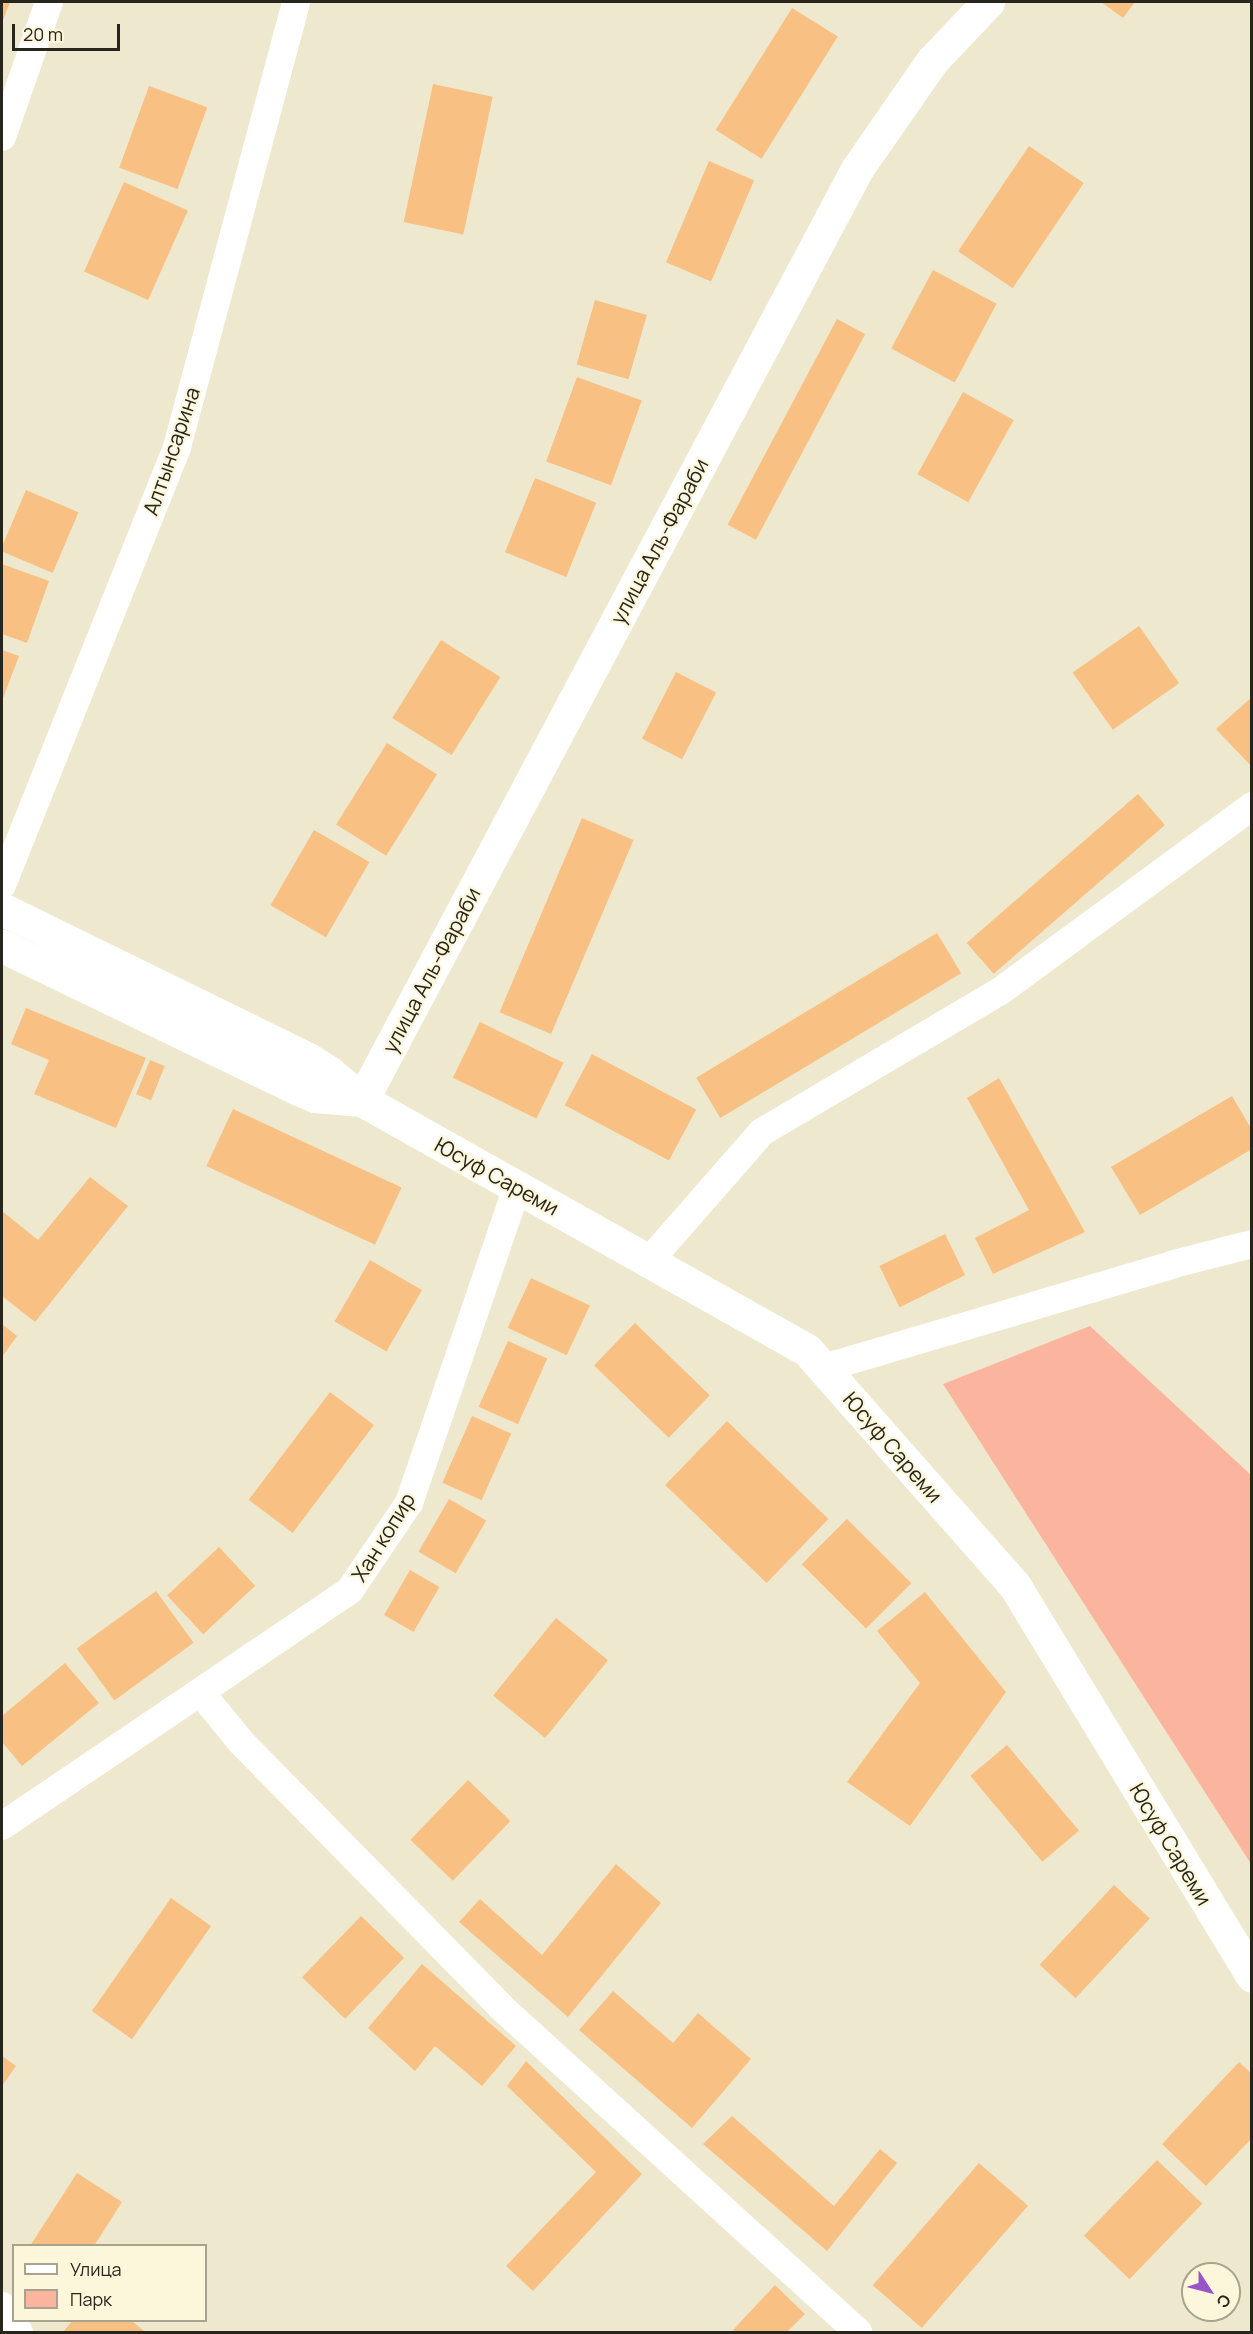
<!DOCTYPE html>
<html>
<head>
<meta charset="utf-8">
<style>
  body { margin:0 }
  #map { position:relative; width:1253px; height:2334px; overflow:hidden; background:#eee9ce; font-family:Manrope,sans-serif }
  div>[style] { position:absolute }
  .green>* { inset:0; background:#fbb59e }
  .building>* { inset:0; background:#f8c083; transform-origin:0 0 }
  .street>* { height:28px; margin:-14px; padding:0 14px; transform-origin:14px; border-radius:14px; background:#fff }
  .secondary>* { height:33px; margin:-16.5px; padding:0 16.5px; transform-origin:16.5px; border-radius:16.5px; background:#fff }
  span { translate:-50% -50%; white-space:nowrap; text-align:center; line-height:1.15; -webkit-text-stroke:4.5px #fcf7db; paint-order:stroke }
  .street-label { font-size:21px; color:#28261c }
  .frame { position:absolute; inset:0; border:3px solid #28261c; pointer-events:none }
  .legend { position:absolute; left:12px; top:2244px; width:195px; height:78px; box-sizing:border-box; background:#fcf7db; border:2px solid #a7a38f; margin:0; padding:8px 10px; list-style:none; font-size:18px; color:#28261c }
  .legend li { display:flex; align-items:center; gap:12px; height:30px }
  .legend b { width:30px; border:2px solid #a7a38f }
  .north { position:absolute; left:1181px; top:2262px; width:60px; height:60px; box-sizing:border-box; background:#fcf7db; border:2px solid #a7a38f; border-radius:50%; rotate:126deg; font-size:16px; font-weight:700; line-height:24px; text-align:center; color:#28261c }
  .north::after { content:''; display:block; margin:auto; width:21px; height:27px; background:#9854c9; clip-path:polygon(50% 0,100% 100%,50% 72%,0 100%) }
  .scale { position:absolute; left:12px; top:24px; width:108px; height:27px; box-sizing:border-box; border:3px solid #28261c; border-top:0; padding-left:8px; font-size:18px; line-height:21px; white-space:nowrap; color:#28261c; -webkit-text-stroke:4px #fcf7db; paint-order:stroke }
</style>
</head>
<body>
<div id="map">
  <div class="green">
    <i style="clip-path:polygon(1090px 1326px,1251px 1475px,1251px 1864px,943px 1384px)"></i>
  </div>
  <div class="building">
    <i style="clip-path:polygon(2px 2px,10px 2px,2px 23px)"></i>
    <i style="clip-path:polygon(1101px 2px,1135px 2px,1123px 18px)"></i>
    <i style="left:792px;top:8px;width:54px;height:144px;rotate:32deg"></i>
    <i style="left:433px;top:84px;width:61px;height:141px;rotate:12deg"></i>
    <i style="left:149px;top:86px;width:62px;height:87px;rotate:20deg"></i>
    <i style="left:1029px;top:146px;width:66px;height:127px;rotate:34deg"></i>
    <i style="left:709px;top:161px;width:49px;height:110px;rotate:23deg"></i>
    <i style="left:124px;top:182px;width:70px;height:98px;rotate:24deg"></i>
    <i style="left:933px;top:270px;width:72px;height:89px;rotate:28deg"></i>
    <i style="left:595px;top:300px;width:54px;height:67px;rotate:16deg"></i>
    <i style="left:837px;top:319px;width:32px;height:233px;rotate:28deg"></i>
    <i style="left:577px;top:377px;width:69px;height:90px;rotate:20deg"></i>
    <i style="left:963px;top:392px;width:58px;height:94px;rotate:29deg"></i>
    <i style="left:535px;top:478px;width:66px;height:80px;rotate:22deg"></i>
    <i style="left:26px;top:490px;width:57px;height:66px;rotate:23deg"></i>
    <i style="clip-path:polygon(2px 564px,49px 581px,27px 643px,2px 634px)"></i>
    <i style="left:1139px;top:626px;width:70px;height:81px;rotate:55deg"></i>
    <i style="left:441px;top:640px;width:70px;height:92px;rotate:32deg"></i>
    <i style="clip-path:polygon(2px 650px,19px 656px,2px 701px)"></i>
    <i style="left:676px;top:672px;width:45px;height:75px;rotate:27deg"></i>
    <i style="clip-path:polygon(1252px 697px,1252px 767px,1216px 729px)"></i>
    <i style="left:387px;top:743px;width:59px;height:96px;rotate:32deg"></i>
    <i style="left:1138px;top:794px;width:41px;height:227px;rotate:49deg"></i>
    <i style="left:582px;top:818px;width:56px;height:211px;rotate:23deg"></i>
    <i style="left:314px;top:830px;width:64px;height:87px;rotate:30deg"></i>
    <i style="left:937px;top:933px;width:47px;height:281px;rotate:59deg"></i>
    <i style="clip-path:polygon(26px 1008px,146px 1058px,116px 1128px,34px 1094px,49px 1060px,11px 1044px)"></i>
    <i style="left:480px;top:1022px;width:93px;height:62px;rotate:26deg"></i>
    <i style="left:592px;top:1054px;width:118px;height:58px;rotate:28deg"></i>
    <i style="left:150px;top:1060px;width:16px;height:37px;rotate:22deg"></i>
    <i style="clip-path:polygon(999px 1078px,1085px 1232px,993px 1274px,975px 1238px,1029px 1210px,967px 1098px)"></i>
    <i style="clip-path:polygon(1232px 1096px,1252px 1130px,1252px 1149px,1140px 1215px,1111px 1167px)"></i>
    <i style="left:233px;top:1109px;width:186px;height:63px;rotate:25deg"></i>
    <i style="clip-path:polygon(90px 1177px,128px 1206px,35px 1322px,2px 1296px,2px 1211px,38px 1240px)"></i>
    <i style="left:945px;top:1234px;width:46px;height:73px;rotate:64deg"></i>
    <i style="left:370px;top:1260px;width:60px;height:71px;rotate:30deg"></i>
    <i style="left:531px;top:1278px;width:65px;height:55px;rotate:25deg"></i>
    <i style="left:635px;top:1323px;width:104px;height:59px;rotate:44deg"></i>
    <i style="clip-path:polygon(2px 1324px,17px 1336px,2px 1357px)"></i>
    <i style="left:508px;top:1341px;width:43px;height:72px;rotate:24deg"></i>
    <i style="left:330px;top:1392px;width:55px;height:135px;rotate:37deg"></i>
    <i style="left:472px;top:1416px;width:43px;height:73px;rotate:24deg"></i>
    <i style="left:727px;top:1421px;width:141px;height:89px;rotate:44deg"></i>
    <i style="left:449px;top:1499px;width:43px;height:61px;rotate:30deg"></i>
    <i style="left:847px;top:1519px;width:91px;height:64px;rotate:45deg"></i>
    <i style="left:219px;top:1547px;width:53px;height:71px;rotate:47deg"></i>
    <i style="left:410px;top:1570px;width:34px;height:52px;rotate:30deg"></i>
    <i style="left:156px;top:1591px;width:64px;height:98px;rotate:54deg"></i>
    <i style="clip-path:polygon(925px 1592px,1006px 1692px,910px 1826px,847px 1782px,920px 1683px,877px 1631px)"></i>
    <i style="left:556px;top:1618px;width:67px;height:100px;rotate:39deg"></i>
    <i style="clip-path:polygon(65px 1663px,99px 1703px,22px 1766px,2px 1742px,2px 1716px)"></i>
    <i style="left:1007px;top:1745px;width:112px;height:48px;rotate:50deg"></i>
    <i style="left:468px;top:1780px;width:59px;height:83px;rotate:44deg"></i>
    <i style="clip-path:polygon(616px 1864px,661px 1903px,568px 2017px,459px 1922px,480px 1899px,542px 1955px)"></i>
    <i style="left:1114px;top:1885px;width:49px;height:109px;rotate:43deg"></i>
    <i style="left:171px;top:1898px;width:49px;height:138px;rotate:35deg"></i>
    <i style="left:361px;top:1916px;width:60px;height:85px;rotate:44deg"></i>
    <i style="clip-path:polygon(422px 1964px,516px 2046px,482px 2086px,435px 2046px,415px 2071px,368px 2028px)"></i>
    <i style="clip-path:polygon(613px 1991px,673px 2043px,698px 2013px,751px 2059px,692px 2128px,579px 2030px)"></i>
    <i style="clip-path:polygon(2px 2056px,16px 2066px,2px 2086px)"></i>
    <i style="clip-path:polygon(526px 2061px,642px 2174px,533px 2291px,506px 2266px,596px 2172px,507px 2086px)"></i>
    <i style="clip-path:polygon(1239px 2062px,1252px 2074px,1252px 2138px,1206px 2186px,1162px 2144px)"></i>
    <i style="clip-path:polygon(732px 2116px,834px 2206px,880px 2149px,897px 2163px,827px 2251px,703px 2144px)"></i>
    <i style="left:1157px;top:2160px;width:63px;height:105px;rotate:44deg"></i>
    <i style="left:979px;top:2163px;width:65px;height:162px;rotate:41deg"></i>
    <i style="clip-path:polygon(77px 2173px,122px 2202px,94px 2246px,30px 2246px)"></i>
    <i style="clip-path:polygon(775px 2285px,805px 2314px,787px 2332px,735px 2332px,733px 2330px)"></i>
    <i style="clip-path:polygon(73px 2320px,131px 2320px,145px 2332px,63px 2332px)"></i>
  </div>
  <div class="street">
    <i style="left:2px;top:137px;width:143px;rotate:-70.8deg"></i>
    <i style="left:2px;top:885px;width:472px;rotate:-68.2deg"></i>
    <i style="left:177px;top:447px;width:461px;rotate:-75deg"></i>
    <i style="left:649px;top:1261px;width:171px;rotate:-48.8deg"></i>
    <i style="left:762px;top:1132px;width:275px;rotate:-30.6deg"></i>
    <i style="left:999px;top:992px;width:314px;rotate:-36.3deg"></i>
    <i style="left:824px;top:1368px;width:365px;rotate:-16.5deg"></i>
    <i style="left:1174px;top:1264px;width:81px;rotate:-14.4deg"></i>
    <i style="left:200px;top:1692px;width:65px;rotate:50.6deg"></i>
    <i style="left:241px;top:1742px;width:371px;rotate:45.5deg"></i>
    <i style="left:501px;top:2007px;width:483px;rotate:42.3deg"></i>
    <i style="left:2px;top:1826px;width:420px;rotate:-34.1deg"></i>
    <i style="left:350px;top:1590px;width:105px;rotate:-55.9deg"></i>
    <i style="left:409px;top:1503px;width:333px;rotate:-71.1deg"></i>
    <i style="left:2px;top:2306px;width:31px;rotate:57deg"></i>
  </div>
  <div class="secondary">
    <i style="left:988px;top:2px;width:81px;rotate:133.5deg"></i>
    <i style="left:932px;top:61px;width:131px;rotate:124.8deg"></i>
    <i style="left:857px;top:169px;width:1054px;rotate:118deg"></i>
    <i style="left:362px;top:1100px;width:510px;rotate:29.33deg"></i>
    <i style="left:807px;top:1350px;width:315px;rotate:48.6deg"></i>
    <i style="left:1015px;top:1586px;width:456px;rotate:58.7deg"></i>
    <i style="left:2px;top:909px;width:341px;rotate:26.1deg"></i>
    <i style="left:308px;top:1059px;width:26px;rotate:32deg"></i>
    <i style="left:330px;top:1073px;width:42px;rotate:40.2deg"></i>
    <i style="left:362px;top:1100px;width:47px;rotate:-175.1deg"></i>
    <i style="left:315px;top:1096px;width:23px;rotate:-157deg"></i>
    <i style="left:294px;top:1087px;width:324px;rotate:-154.2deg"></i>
  </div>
  <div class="street-label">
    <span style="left:171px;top:451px;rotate:-71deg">Алтынсарина</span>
    <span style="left:659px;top:541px;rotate:-62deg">улица Аль-Фараби</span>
    <span style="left:431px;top:970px;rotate:-62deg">улица Аль-Фараби</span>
    <span style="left:497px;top:1176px;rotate:29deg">Юсуф Сареми</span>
    <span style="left:893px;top:1447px;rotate:49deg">Юсуф Сареми</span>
    <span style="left:383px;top:1537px;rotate:-58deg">Хан копир</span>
    <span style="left:1171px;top:1844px;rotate:59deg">Юсуф Сареми</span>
  </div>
  <div class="frame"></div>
  <ul class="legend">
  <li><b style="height:8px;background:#fff"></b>Улица</li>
  <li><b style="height:16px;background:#fbb59e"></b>Парк</li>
  </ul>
  <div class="north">С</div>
  <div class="scale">20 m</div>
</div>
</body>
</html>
